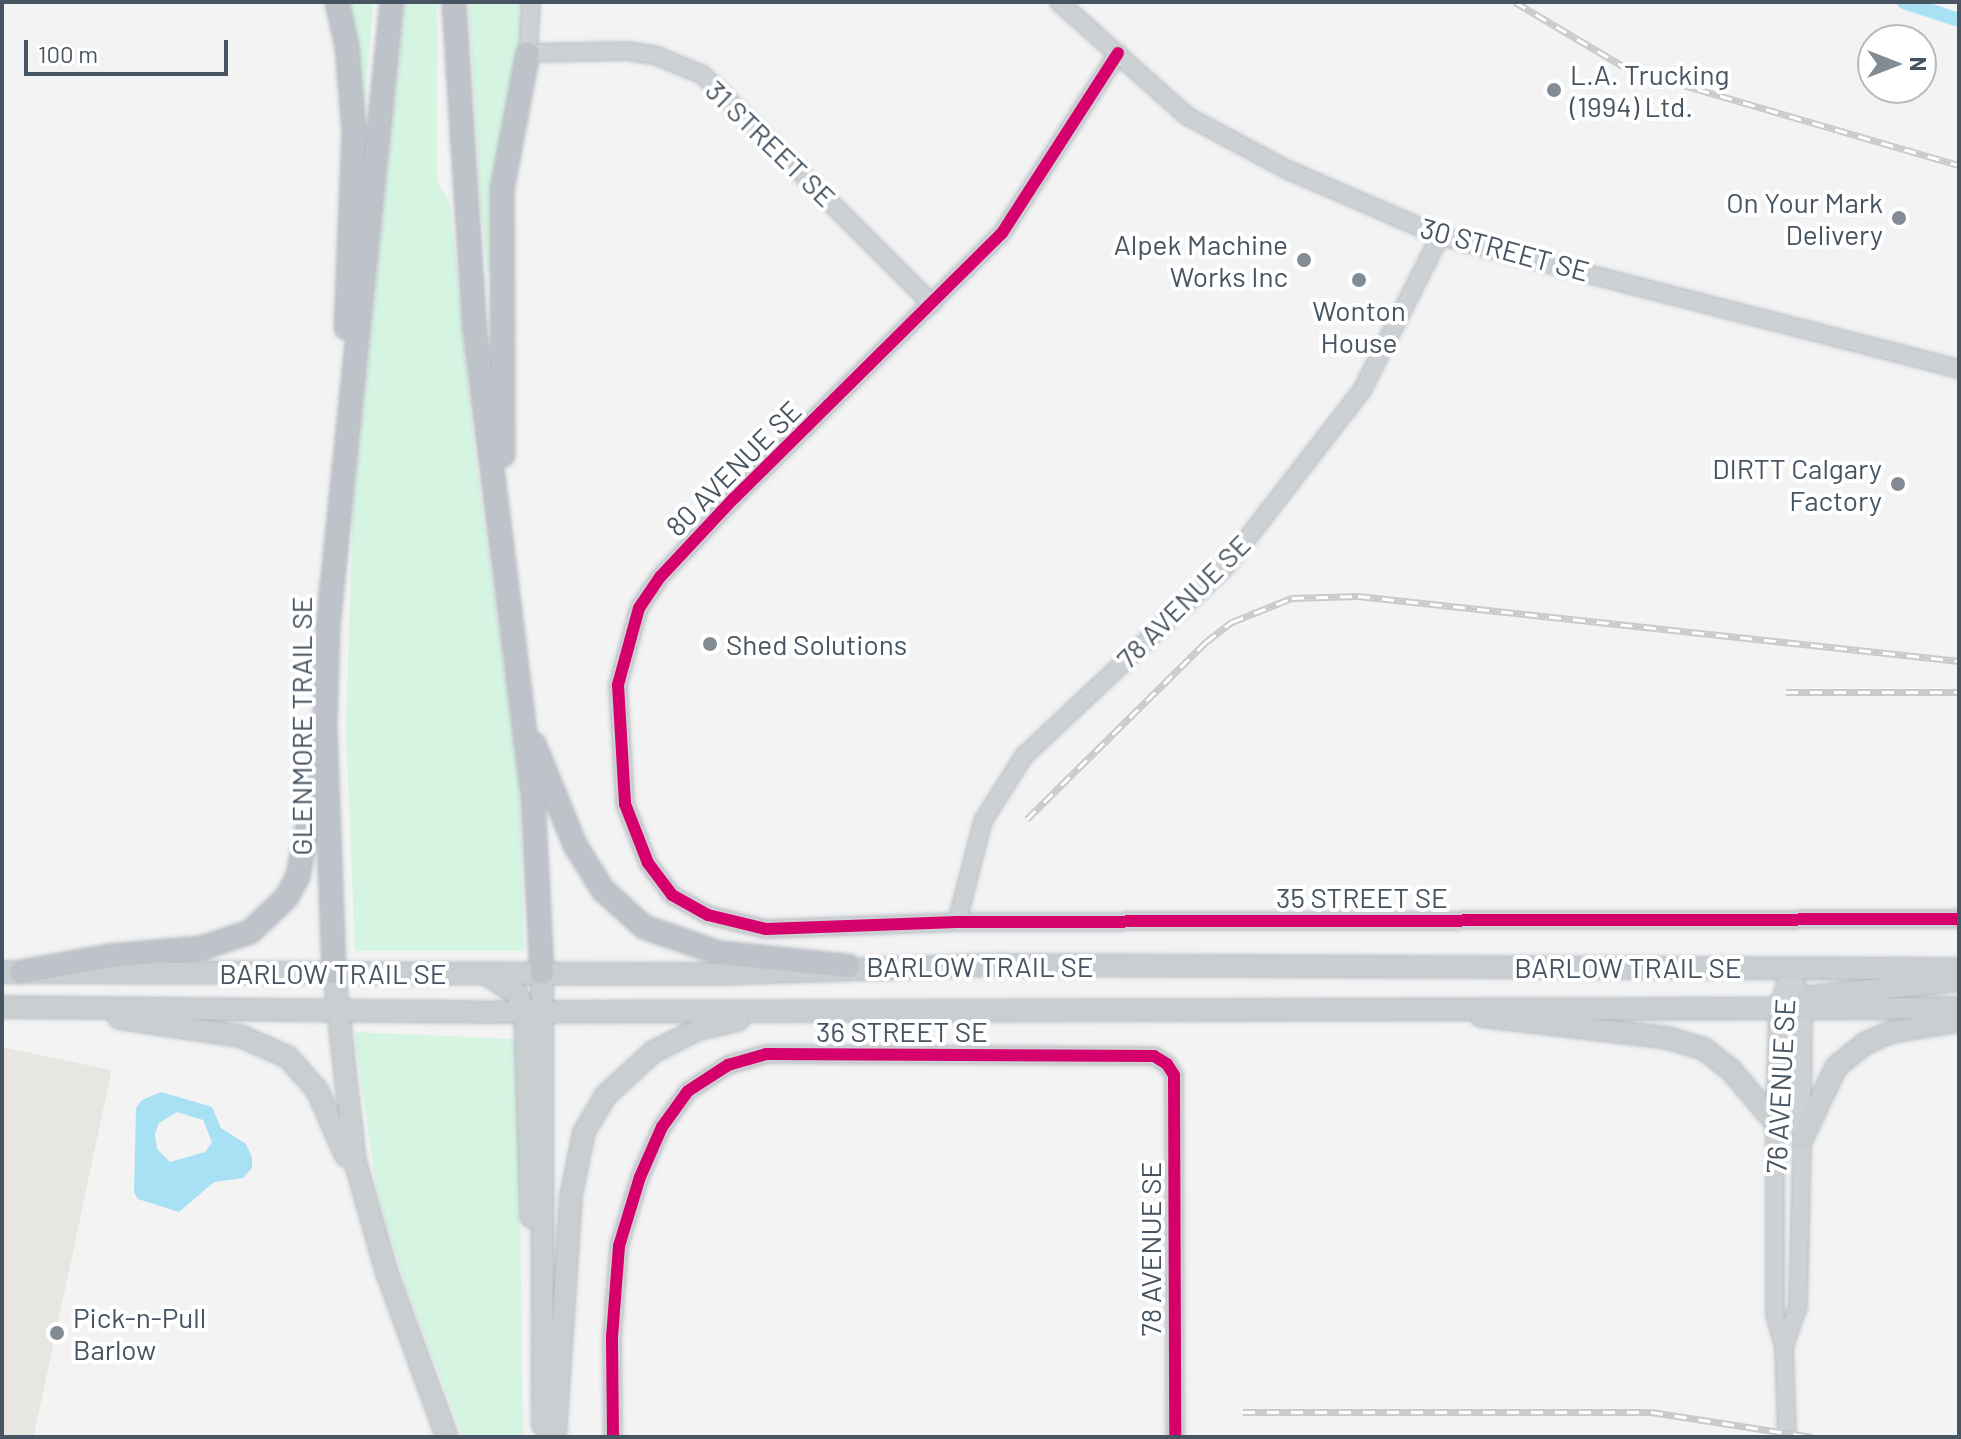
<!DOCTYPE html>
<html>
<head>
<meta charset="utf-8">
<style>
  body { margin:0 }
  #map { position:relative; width:1961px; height:1439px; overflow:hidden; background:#f3f3f3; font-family:Barlow,sans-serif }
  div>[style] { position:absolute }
  .commercial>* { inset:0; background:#e7e6e1; transform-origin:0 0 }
  .green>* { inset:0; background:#d6f4e2 }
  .water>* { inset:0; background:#a8e1f4 }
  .canal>* { height:14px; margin:-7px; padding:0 7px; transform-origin:7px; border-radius:7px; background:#a8e1f4 }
  .roads { filter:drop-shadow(0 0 2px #b6bcc3) drop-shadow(0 0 2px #b6bcc3) }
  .minor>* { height:16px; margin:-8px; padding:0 8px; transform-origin:8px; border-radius:8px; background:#ced1d4 }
  .major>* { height:20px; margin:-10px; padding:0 10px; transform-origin:10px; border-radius:10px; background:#c9ced1 }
  .highway>* { height:22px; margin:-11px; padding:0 11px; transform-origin:11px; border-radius:11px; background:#bec3c9 }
  .rail>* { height:7px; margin-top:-3.5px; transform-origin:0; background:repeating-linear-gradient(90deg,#fff 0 12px,#c8cacc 0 24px); box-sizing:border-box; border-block:2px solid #c8cacc }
  .cycleway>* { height:12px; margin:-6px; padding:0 6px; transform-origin:6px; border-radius:6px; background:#d6006c }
  .dots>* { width:22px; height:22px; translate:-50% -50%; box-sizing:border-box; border:4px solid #fff; border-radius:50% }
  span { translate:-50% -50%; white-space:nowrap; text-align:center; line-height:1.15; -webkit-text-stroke:8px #fff; paint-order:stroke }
  .poi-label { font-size:28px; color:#475461 }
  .left { translate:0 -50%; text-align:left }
  .right { translate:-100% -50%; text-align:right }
  .street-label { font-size:28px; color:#475461 }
  .frame { position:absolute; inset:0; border:4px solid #475461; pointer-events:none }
  .north { position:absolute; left:1857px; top:24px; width:80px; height:80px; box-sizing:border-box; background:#fff; border:2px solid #b5bbc0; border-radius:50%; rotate:90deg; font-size:22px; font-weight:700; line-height:32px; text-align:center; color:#475461 }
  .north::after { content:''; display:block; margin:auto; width:28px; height:36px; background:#838c94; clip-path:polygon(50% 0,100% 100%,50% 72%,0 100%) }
  .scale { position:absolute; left:24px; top:40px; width:204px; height:36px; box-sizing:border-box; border:4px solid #475461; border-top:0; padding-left:10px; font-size:24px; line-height:28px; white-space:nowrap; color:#475461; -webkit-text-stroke:6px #fff; paint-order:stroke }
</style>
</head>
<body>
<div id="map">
  <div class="commercial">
    <i style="left:2px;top:1047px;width:112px;height:390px;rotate:12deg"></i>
  </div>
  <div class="green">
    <i style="clip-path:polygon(348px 2px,373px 2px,365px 107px,359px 107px)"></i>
    <i style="clip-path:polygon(405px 2px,437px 2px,437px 182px,450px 203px,475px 456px,519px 777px,524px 951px,355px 951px,346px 730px,353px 507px)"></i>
    <i style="clip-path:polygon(469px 2px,524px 2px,492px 272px,487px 272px,481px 208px)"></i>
    <i style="clip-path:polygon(354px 1032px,518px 1039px,523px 1437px,463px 1437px,405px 1284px,377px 1192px)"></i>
  </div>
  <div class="water">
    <i style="clip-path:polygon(evenodd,161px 1092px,212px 1107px,221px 1128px,246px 1144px,252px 1157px,252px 1168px,243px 1178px,214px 1182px,179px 1212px,138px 1199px,134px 1192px,136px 1108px,142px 1100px,161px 1092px,177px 1112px,203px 1120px,212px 1142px,205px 1152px,170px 1162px,157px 1149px,155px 1134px,159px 1123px,177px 1112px)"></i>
  </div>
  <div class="canal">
    <i style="left:1904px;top:2px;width:58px;rotate:18.1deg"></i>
  </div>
  <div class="roads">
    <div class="minor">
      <i style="left:531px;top:2px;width:51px;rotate:93.4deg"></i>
      <i style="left:528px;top:53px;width:99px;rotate:-1.2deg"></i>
      <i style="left:627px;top:51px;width:30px;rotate:9deg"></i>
      <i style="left:657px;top:56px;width:50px;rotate:22.4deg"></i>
      <i style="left:703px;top:75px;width:324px;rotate:45deg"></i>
      <i style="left:1059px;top:2px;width:171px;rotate:41.7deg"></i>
      <i style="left:1187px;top:116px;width:112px;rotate:28.2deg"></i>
      <i style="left:1286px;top:169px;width:168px;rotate:23.5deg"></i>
      <i style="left:1440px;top:236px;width:536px;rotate:14.37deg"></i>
      <i style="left:1118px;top:53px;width:214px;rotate:122.8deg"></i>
      <i style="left:1002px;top:233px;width:377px;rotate:135.3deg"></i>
      <i style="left:734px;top:498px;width:108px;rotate:133.1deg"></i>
      <i style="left:660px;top:577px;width:37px;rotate:124deg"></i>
      <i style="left:639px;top:608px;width:80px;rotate:105.3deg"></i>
      <i style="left:618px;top:685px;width:119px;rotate:86.6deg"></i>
      <i style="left:625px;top:804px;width:63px;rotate:68.7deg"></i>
      <i style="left:648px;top:863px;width:40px;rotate:53deg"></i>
      <i style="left:672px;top:895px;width:41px;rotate:29.1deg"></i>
      <i style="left:708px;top:915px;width:60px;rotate:13.6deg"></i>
      <i style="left:766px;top:929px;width:191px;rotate:-2.1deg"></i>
      <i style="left:957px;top:922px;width:1002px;rotate:-0.17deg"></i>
      <i style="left:957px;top:922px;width:104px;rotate:-75.6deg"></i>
      <i style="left:983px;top:821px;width:77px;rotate:-57.8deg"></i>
      <i style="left:1024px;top:756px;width:277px;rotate:-43.2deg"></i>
      <i style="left:1226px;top:566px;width:222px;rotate:-52.3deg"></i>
      <i style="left:1362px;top:390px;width:173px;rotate:-63.1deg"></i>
      <i style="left:1784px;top:1346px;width:41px;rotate:-70.3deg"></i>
      <i style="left:1798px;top:1307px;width:168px;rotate:-88.6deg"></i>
      <i style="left:1802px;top:1139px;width:131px;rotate:-89.6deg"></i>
      <i style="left:1803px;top:1008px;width:42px;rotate:-106.7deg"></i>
      <i style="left:613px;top:1437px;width:100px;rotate:-90.6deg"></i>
      <i style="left:612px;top:1337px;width:91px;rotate:-85.6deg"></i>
      <i style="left:619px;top:1246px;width:72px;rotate:-73.1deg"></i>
      <i style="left:640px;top:1177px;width:55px;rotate:-66.3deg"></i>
      <i style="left:662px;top:1127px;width:44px;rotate:-54.2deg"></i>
      <i style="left:688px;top:1091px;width:48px;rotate:-33deg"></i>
      <i style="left:728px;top:1065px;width:40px;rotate:-16deg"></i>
      <i style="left:766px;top:1054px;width:388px;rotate:0.3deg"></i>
      <i style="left:1154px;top:1056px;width:15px;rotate:32deg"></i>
      <i style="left:1167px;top:1064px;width:13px;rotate:58deg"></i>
      <i style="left:1174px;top:1075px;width:362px;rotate:89.8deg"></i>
      <i style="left:1787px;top:1437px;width:91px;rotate:-91.9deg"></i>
      <i style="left:1784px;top:1346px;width:33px;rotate:-106deg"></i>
      <i style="left:1775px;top:1314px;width:192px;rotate:-90deg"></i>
      <i style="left:1775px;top:1122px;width:113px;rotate:-88.5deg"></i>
      <i style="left:1778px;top:1009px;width:43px;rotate:-72.4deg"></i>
    </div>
    <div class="major">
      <i style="left:2px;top:972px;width:716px;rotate:0.16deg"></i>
      <i style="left:718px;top:974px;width:271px;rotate:-1.9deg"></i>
      <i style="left:989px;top:965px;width:970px;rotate:0.24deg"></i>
      <i style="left:334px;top:972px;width:190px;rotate:83.7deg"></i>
      <i style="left:355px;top:1161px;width:116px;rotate:74.1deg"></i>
      <i style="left:387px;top:1273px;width:175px;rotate:69.9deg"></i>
      <i style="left:542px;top:973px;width:452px;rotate:89.9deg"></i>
      <i style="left:488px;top:975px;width:35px;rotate:33deg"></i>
      <i style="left:517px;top:994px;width:20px;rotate:66deg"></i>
      <i style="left:525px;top:1012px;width:205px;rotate:88.3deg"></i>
      <i style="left:1807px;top:997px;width:152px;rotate:-6.4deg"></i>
      <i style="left:2px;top:1007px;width:493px;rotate:0.6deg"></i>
      <i style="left:495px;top:1012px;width:1464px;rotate:-0.16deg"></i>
      <i style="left:1481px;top:1016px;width:188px;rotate:6.7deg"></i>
      <i style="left:1668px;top:1038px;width:38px;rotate:17deg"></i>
      <i style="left:1704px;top:1049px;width:33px;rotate:38deg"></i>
      <i style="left:1730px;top:1069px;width:70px;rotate:49.7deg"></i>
      <i style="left:119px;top:1018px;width:122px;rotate:8.5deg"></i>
      <i style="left:240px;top:1036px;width:52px;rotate:23.6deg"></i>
      <i style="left:288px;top:1057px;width:44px;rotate:48.7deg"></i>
      <i style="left:317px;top:1090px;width:72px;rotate:66.3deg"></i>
      <i style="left:1802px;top:1139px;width:80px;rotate:-64.7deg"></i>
      <i style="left:1836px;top:1067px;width:36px;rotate:-39deg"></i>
      <i style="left:1864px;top:1044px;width:30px;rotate:-24deg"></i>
      <i style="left:1891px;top:1032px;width:69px;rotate:-9.2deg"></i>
      <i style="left:555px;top:1437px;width:242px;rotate:-86.2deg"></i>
      <i style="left:571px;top:1196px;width:65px;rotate:-78.5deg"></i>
      <i style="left:584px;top:1132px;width:43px;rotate:-59.3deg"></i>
      <i style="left:606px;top:1095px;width:64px;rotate:-42.5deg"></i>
      <i style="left:653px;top:1052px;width:51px;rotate:-26.6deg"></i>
      <i style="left:699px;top:1029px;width:40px;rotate:-13deg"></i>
    </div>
    <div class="highway">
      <i style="left:337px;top:2px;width:45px;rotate:77.2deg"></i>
      <i style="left:347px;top:46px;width:85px;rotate:85.3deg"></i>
      <i style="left:354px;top:131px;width:197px;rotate:92.3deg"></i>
      <i style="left:454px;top:2px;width:323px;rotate:86.4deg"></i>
      <i style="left:474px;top:324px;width:477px;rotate:82.9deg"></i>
      <i style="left:533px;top:797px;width:176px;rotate:87.1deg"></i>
      <i style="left:503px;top:455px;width:265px;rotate:-90.2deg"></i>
      <i style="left:502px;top:190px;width:139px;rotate:-79.3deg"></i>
      <i style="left:534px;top:744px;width:109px;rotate:67.9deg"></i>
      <i style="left:575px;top:845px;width:53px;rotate:58.1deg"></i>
      <i style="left:603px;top:890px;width:55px;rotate:42.1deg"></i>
      <i style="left:644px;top:927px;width:79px;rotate:19.1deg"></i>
      <i style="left:719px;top:953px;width:130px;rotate:5.8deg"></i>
      <i style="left:21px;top:972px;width:90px;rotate:-10.2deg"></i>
      <i style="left:110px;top:956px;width:92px;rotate:-5deg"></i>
      <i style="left:202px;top:948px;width:51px;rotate:-18.4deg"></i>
      <i style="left:250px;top:932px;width:50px;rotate:-43.4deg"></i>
      <i style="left:286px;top:898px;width:25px;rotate:-61deg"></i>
      <i style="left:298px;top:876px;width:95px;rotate:-79deg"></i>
      <i style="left:334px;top:972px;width:250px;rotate:-92.1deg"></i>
      <i style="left:325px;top:722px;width:96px;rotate:-88.2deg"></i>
      <i style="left:328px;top:626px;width:627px;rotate:-84.14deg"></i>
    </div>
  </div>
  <div class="rail">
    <i style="left:1515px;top:2px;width:131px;rotate:30.7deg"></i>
    <i style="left:1628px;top:69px;width:345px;rotate:16.2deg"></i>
    <i style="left:1786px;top:692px;width:173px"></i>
    <i style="left:1027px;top:819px;width:252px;rotate:-44.7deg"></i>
    <i style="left:1206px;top:642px;width:33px;rotate:-38deg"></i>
    <i style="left:1232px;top:622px;width:65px;rotate:-21.8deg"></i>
    <i style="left:1292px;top:598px;width:66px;rotate:-1.7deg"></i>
    <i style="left:1358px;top:596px;width:605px;rotate:6.17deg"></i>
    <i style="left:1243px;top:1412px;width:408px"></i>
    <i style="left:1651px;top:1412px;width:163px;rotate:8.8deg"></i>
  </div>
  <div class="cycleway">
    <i style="left:1118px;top:53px;width:214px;rotate:122.8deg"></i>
    <i style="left:1002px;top:233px;width:377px;rotate:135.3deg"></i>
    <i style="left:734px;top:498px;width:108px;rotate:133.1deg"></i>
    <i style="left:660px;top:577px;width:37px;rotate:124deg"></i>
    <i style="left:639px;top:608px;width:80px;rotate:105.3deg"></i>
    <i style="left:618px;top:685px;width:119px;rotate:86.6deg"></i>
    <i style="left:625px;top:804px;width:63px;rotate:68.7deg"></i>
    <i style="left:648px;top:863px;width:40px;rotate:53deg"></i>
    <i style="left:672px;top:895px;width:41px;rotate:29.1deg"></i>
    <i style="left:708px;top:915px;width:60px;rotate:13.6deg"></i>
    <i style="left:766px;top:929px;width:191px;rotate:-2.1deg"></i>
    <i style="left:957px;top:922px;width:1002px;rotate:-0.17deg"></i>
    <i style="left:613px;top:1437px;width:100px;rotate:-90.6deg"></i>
    <i style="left:612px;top:1337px;width:91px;rotate:-85.6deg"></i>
    <i style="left:619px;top:1246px;width:72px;rotate:-73.1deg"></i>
    <i style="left:640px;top:1177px;width:55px;rotate:-66.3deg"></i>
    <i style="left:662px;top:1127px;width:44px;rotate:-54.2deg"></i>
    <i style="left:688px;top:1091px;width:48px;rotate:-33deg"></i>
    <i style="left:728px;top:1065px;width:40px;rotate:-16deg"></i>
    <i style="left:766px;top:1054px;width:388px;rotate:0.3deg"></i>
    <i style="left:1154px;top:1056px;width:15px;rotate:32deg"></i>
    <i style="left:1167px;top:1064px;width:13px;rotate:58deg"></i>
    <i style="left:1174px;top:1075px;width:362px;rotate:89.8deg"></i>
  </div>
  <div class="dots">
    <i style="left:1554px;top:90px;background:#838c94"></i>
    <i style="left:1899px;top:218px;background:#838c94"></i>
    <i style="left:1304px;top:260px;background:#838c94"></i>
    <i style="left:1359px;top:280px;background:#838c94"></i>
    <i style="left:1898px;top:484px;background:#838c94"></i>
    <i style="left:710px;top:644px;background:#838c94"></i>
    <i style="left:57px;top:1333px;background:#838c94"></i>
  </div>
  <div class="poi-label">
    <span class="left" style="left:1570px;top:90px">L.A. Trucking<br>(1994) Ltd.</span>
    <span class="right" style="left:1883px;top:218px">On Your Mark<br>Delivery</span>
    <span class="right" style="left:1288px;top:260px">Alpek Machine<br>Works Inc</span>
    <span style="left:1359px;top:326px">Wonton<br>House</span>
    <span class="right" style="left:1882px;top:484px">DIRTT Calgary<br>Factory</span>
    <span class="left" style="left:726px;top:644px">Shed Solutions</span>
    <span class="left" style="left:73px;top:1333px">Pick-n-Pull<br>Barlow</span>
  </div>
  <div class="street-label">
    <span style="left:771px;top:143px;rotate:44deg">31 STREET SE</span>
    <span style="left:1505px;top:249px;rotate:15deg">30 STREET SE</span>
    <span style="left:733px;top:468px;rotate:-45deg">80 AVENUE SE</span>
    <span style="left:1183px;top:601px;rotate:-45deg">78 AVENUE SE</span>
    <span style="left:301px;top:726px;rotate:-90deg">GLENMORE TRAIL SE</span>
    <span style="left:1362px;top:897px">35 STREET SE</span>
    <span style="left:980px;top:966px">BARLOW TRAIL SE</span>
    <span style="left:1628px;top:967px">BARLOW TRAIL SE</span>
    <span style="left:333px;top:973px">BARLOW TRAIL SE</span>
    <span style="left:902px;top:1031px">36 STREET SE</span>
    <span style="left:1780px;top:1086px;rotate:-87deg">76 AVENUE SE</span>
    <span style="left:1150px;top:1249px;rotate:-90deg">78 AVENUE SE</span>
  </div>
  <div class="frame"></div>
  <div class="north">N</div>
  <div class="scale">100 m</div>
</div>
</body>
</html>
